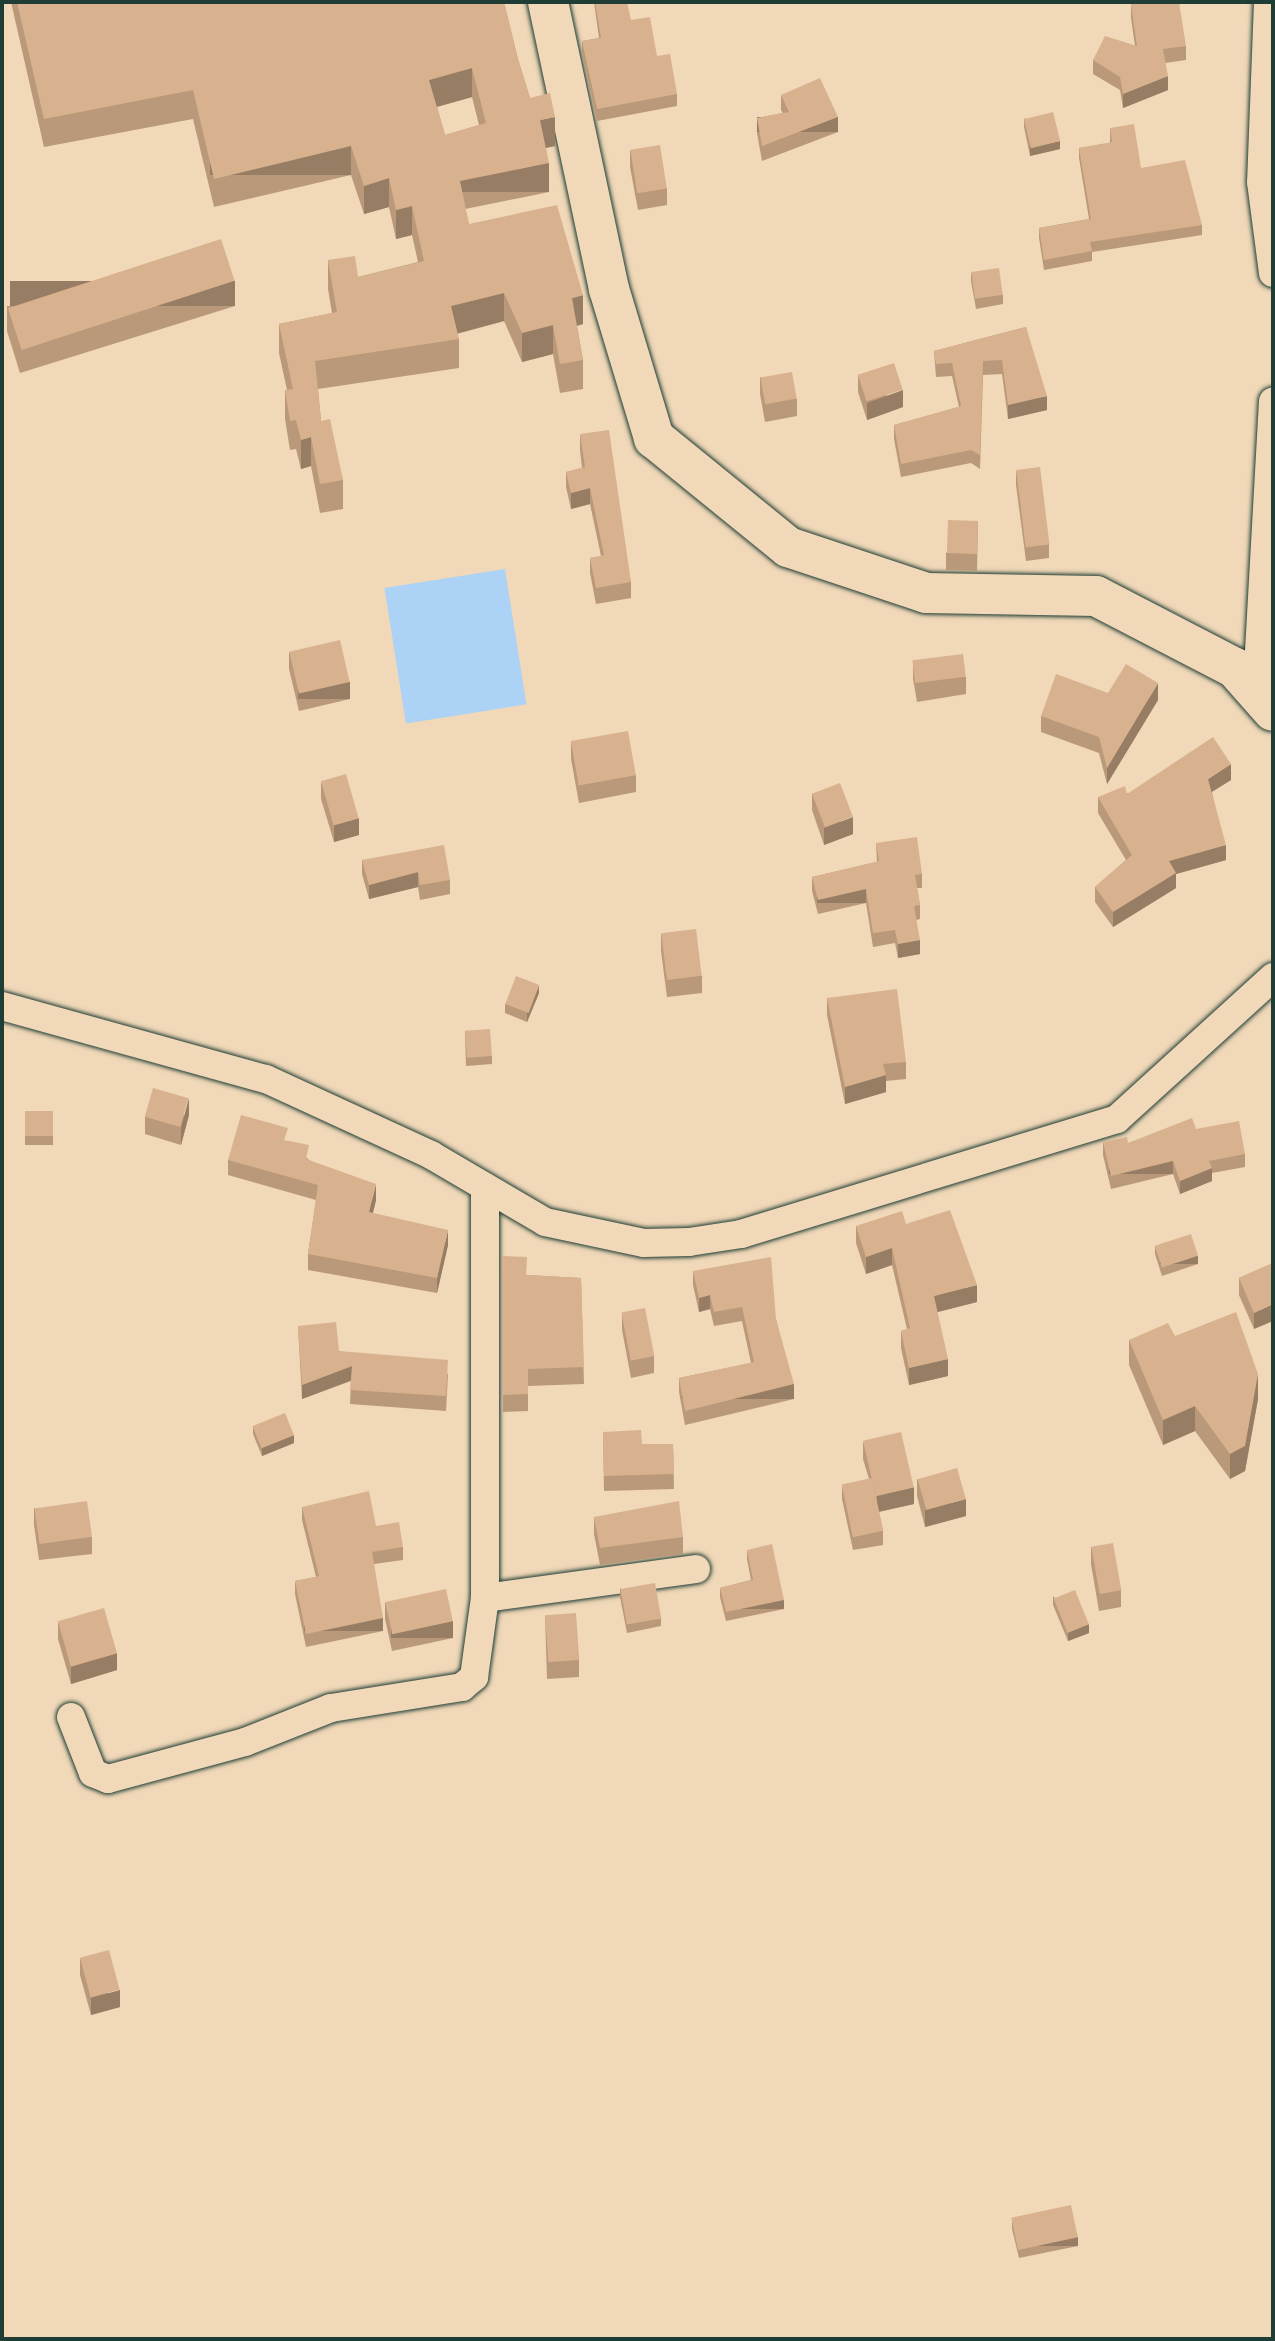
<!DOCTYPE html>
<html>
<head>
<meta charset="utf-8">
<style>
  body { margin:0 }
  #map { position:relative; width:1275px; height:2341px; overflow:hidden; background:#f0d8b8; font-family:"Shantell Sans",sans-serif }
  div>[style] { position:absolute }
  .water>* { inset:0; background:#acd2f5; transform-origin:0 0 }
  .roads { filter:drop-shadow(0 0 2px #1f3d34) drop-shadow(0 0 2px #1f3d34) }
  .street>* { height:28px; margin:-14px; padding:0 14px; transform-origin:14px; border-radius:14px; background:#f0d8b8 }
  .secondary>* { height:40px; margin:-20px; padding:0 20px; transform-origin:20px; border-radius:20px; background:#f0d8b8 }
  .wall>* { inset:0; background:#ba997a; transform-origin:0 0 }
  .shaded-wall>* { inset:0; background:#977d63; transform-origin:0 0 }
  .building>* { inset:0; background:#d8b28e; transform-origin:0 0 }
  span { translate:-50% -50%; white-space:nowrap; text-align:center; line-height:1.15; -webkit-text-stroke:7px #f0d8b8; paint-order:stroke }
  .frame { position:absolute; inset:0; border:4px solid #1f3d34; pointer-events:none }
</style>
</head>
<body>
<div id="map">
  <div class="water">
    <i style="left:505px;top:569px;width:137px;height:122px;rotate:81deg"></i>
  </div>
  <div class="roads">
    <div class="street">
      <i style="left:1268px;top:2px;width:180px;rotate:92.2deg"></i>
      <i style="left:1261px;top:182px;width:92px;rotate:82.5deg"></i>
      <i style="left:1257px;top:687px;width:286px;rotate:-86.8deg"></i>
      <i style="left:2px;top:1006px;width:274px;rotate:15.5deg"></i>
      <i style="left:266px;top:1079px;width:182px;rotate:24.7deg"></i>
      <i style="left:431px;top:1155px;width:132px;rotate:30.4deg"></i>
      <i style="left:545px;top:1222px;width:101px;rotate:12deg"></i>
      <i style="left:644px;top:1243px;width:45px;rotate:-1.3deg"></i>
      <i style="left:689px;top:1242px;width:53px;rotate:-8.7deg"></i>
      <i style="left:741px;top:1234px;width:393px;rotate:-17deg"></i>
      <i style="left:1117px;top:1119px;width:211px;rotate:-42.3deg"></i>
      <i style="left:485px;top:1187px;width:411px;rotate:90deg"></i>
      <i style="left:485px;top:1598px;width:213px;rotate:-7.8deg"></i>
      <i style="left:71px;top:1717px;width:60px;rotate:68.6deg"></i>
      <i style="left:93px;top:1773px;width:16px;rotate:22deg"></i>
      <i style="left:108px;top:1779px;width:142px;rotate:-15.1deg"></i>
      <i style="left:245px;top:1742px;width:92px;rotate:-21.6deg"></i>
      <i style="left:331px;top:1708px;width:133px;rotate:-9.1deg"></i>
      <i style="left:462px;top:1687px;width:16px;rotate:-40deg"></i>
      <i style="left:474px;top:1677px;width:80px;rotate:-82.1deg"></i>
    </div>
    <div class="secondary">
      <i style="left:548px;top:2px;width:293px;rotate:78deg"></i>
      <i style="left:609px;top:289px;width:156px;rotate:73.2deg"></i>
      <i style="left:654px;top:438px;width:173px;rotate:39.1deg"></i>
      <i style="left:788px;top:547px;width:145px;rotate:18.4deg"></i>
      <i style="left:926px;top:593px;width:170px;rotate:1deg"></i>
      <i style="left:1096px;top:596px;width:157px;rotate:27.4deg"></i>
      <i style="left:1235px;top:668px;width:57px;rotate:48.5deg"></i>
    </div>
  </div>
  <div class="wall">
    <i style="clip-path:polygon(evenodd,11px 2px,504px 2px,518px 59px,530px 98px,555px 146px,546px 148px,549px 192px,465px 209px,469px 224px,583px 324px,577px 326px,583px 360px,583px 389px,560px 393px,553px 354px,522px 362px,504px 321px,457px 334px,459px 339px,459px 368px,318px 389px,321px 421px,343px 480px,343px 509px,320px 513px,311px 466px,301px 469px,296px 449px,290px 450px,285px 419px,285px 390px,287px 390px,279px 353px,279px 324px,332px 313px,328px 289px,328px 260px,358px 277px,418px 262px,412px 235px,396px 239px,389px 207px,364px 214px,351px 175px,214px 207px,193px 119px,44px 147px,11px 2px,472px 97px,479px 125px,445px 135px,437px 107px,472px 97px)"></i>
    <i style="clip-path:polygon(594px 2px,631px 20px,657px 56px,677px 94px,677px 106px,597px 121px,582px 53px,582px 41px,599px 38px)"></i>
    <i style="clip-path:polygon(1131px 4px,1186px 46px,1186px 60px,1165px 63px,1168px 90px,1123px 108px,1120px 90px,1093px 74px,1093px 60px,1135px 46px,1131px 18px)"></i>
    <i style="clip-path:polygon(781px 95px,838px 132px,762px 161px,757px 133px,757px 118px,783px 113px,781px 110px)"></i>
    <i style="clip-path:polygon(1024px 118px,1060px 149px,1030px 156px,1024px 127px)"></i>
    <i style="clip-path:polygon(1110px 128px,1141px 168px,1202px 225px,1202px 235px,1092px 252px,1092px 261px,1044px 270px,1039px 238px,1039px 228px,1089px 219px,1079px 158px,1079px 148px,1110px 143px)"></i>
    <i style="clip-path:polygon(630px 150px,667px 188px,667px 205px,638px 210px,630px 167px)"></i>
    <i style="clip-path:polygon(971px 273px,1003px 295px,1003px 304px,976px 309px,971px 281px)"></i>
    <i style="clip-path:polygon(7px 306px,235px 306px,20px 373px,7px 331px)"></i>
    <i style="clip-path:polygon(1026px 327px,1047px 410px,1008px 419px,1002px 374px,983px 375px,980px 469px,971px 463px,901px 477px,894px 439px,894px 425px,959px 407px,952px 376px,936px 377px,934px 351px)"></i>
    <i style="clip-path:polygon(858px 375px,903px 407px,867px 420px,858px 392px)"></i>
    <i style="clip-path:polygon(760px 377px,797px 399px,797px 416px,765px 422px,760px 394px)"></i>
    <i style="clip-path:polygon(580px 434px,631px 582px,631px 598px,596px 604px,590px 573px,590px 558px,601px 556px,590px 504px,571px 509px,566px 487px,566px 472px,582px 468px,580px 450px)"></i>
    <i style="clip-path:polygon(1016px 471px,1049px 544px,1049px 558px,1026px 561px,1016px 485px)"></i>
    <i style="clip-path:polygon(978px 521px,977px 571px,946px 570px,946px 553px)"></i>
    <i style="clip-path:polygon(289px 652px,350px 699px,299px 711px,289px 669px)"></i>
    <i style="clip-path:polygon(913px 662px,966px 677px,966px 694px,917px 702px,913px 679px)"></i>
    <i style="clip-path:polygon(1108px 693px,1158px 700px,1107px 784px,1099px 753px,1041px 732px,1041px 716px)"></i>
    <i style="clip-path:polygon(571px 742px,636px 775px,636px 792px,579px 803px,571px 759px)"></i>
    <i style="clip-path:polygon(1231px 780px,1212px 792px,1226px 860px,1176px 874px,1176px 888px,1113px 927px,1095px 902px,1095px 887px,1126px 860px,1098px 813px,1098px 797px)"></i>
    <i style="clip-path:polygon(321px 782px,359px 835px,334px 842px,321px 799px)"></i>
    <i style="clip-path:polygon(812px 793px,853px 834px,824px 845px,812px 810px)"></i>
    <i style="clip-path:polygon(876px 843px,922px 874px,922px 888px,917px 888px,920px 905px,920px 919px,916px 920px,920px 954px,898px 958px,895px 943px,873px 947px,866px 903px,818px 914px,812px 891px,812px 877px,877px 862px)"></i>
    <i style="clip-path:polygon(362px 860px,450px 880px,450px 894px,420px 900px,418px 887px,369px 899px,362px 874px)"></i>
    <i style="clip-path:polygon(661px 934px,702px 976px,702px 993px,667px 997px,661px 951px)"></i>
    <i style="clip-path:polygon(539px 993px,527px 1022px,505px 1013px,505px 1004px)"></i>
    <i style="clip-path:polygon(827px 998px,906px 1062px,906px 1079px,886px 1081px,886px 1092px,845px 1104px,827px 1015px)"></i>
    <i style="clip-path:polygon(465px 1031px,492px 1056px,492px 1064px,466px 1066px)"></i>
    <i style="left:25px;top:1111px;width:28px;height:34px"></i>
    <i style="clip-path:polygon(189px 1115px,181px 1145px,145px 1134px,145px 1117px)"></i>
    <i style="clip-path:polygon(1196px 1129px,1245px 1154px,1245px 1167px,1212px 1173px,1212px 1181px,1180px 1194px,1173px 1174px,1111px 1189px,1103px 1155px,1103px 1142px,1128px 1143px)"></i>
    <i style="clip-path:polygon(288px 1141px,309px 1160px,376px 1200px,373px 1213px,448px 1245px,437px 1293px,308px 1270px,308px 1254px,316px 1200px,228px 1175px,228px 1160px)"></i>
    <i style="clip-path:polygon(906px 1224px,977px 1302px,937px 1312px,948px 1376px,909px 1385px,901px 1348px,901px 1331px,907px 1329px,892px 1265px,866px 1274px,856px 1243px,856px 1226px)"></i>
    <i style="clip-path:polygon(1155px 1246px,1198px 1264px,1162px 1276px,1155px 1254px)"></i>
    <i style="clip-path:polygon(502px 1256px,527px 1275px,581px 1278px,584px 1384px,528px 1386px,528px 1411px,503px 1412px)"></i>
    <i style="clip-path:polygon(1273px 1263px,1254px 1329px,1239px 1295px,1239px 1278px)"></i>
    <i style="clip-path:polygon(693px 1271px,776px 1319px,794px 1399px,685px 1425px,679px 1392px,679px 1378px,751px 1363px,742px 1321px,714px 1326px,710px 1309px,699px 1312px,693px 1285px)"></i>
    <i style="clip-path:polygon(622px 1313px,654px 1356px,654px 1373px,631px 1378px,622px 1330px)"></i>
    <i style="clip-path:polygon(298px 1326px,339px 1351px,448px 1374px,446px 1411px,350px 1404px,351px 1381px,302px 1399px)"></i>
    <i style="clip-path:polygon(1175px 1336px,1258px 1399px,1245px 1471px,1230px 1479px,1195px 1431px,1163px 1445px,1129px 1365px,1129px 1340px)"></i>
    <i style="clip-path:polygon(253px 1426px,294px 1443px,262px 1456px,253px 1434px)"></i>
    <i style="clip-path:polygon(603px 1432px,642px 1444px,673px 1444px,674px 1489px,604px 1491px)"></i>
    <i style="clip-path:polygon(863px 1442px,914px 1504px,879px 1512px,883px 1531px,883px 1545px,853px 1550px,842px 1499px,842px 1485px,869px 1479px,863px 1459px)"></i>
    <i style="clip-path:polygon(917px 1479px,966px 1516px,925px 1527px,917px 1496px)"></i>
    <i style="clip-path:polygon(302px 1507px,376px 1526px,403px 1547px,403px 1560px,374px 1564px,383px 1631px,306px 1647px,295px 1594px,295px 1581px,316px 1577px,302px 1520px)"></i>
    <i style="clip-path:polygon(34px 1508px,92px 1537px,92px 1554px,39px 1560px,34px 1525px)"></i>
    <i style="clip-path:polygon(594px 1517px,683px 1537px,683px 1554px,600px 1565px,594px 1534px)"></i>
    <i style="clip-path:polygon(1091px 1547px,1121px 1590px,1121px 1607px,1099px 1611px,1091px 1564px)"></i>
    <i style="clip-path:polygon(747px 1550px,784px 1609px,726px 1621px,720px 1597px,720px 1588px,751px 1580px,747px 1559px)"></i>
    <i style="clip-path:polygon(620px 1588px,661px 1618px,661px 1626px,627px 1633px,620px 1597px)"></i>
    <i style="clip-path:polygon(1053px 1596px,1089px 1633px,1068px 1641px,1053px 1605px)"></i>
    <i style="clip-path:polygon(385px 1602px,453px 1638px,392px 1651px,385px 1619px)"></i>
    <i style="clip-path:polygon(545px 1615px,579px 1660px,579px 1677px,547px 1679px)"></i>
    <i style="clip-path:polygon(58px 1622px,117px 1670px,71px 1684px,58px 1639px)"></i>
    <i style="clip-path:polygon(80px 1958px,120px 2007px,91px 2015px,80px 1975px)"></i>
    <i style="clip-path:polygon(1012px 2220px,1078px 2246px,1019px 2258px,1012px 2229px)"></i>
  </div>
  <div class="shaded-wall">
    <i style="clip-path:polygon(472px 68px,472px 97px,429px 109px,429px 80px)"></i>
    <i style="clip-path:polygon(1168px 76px,1168px 90px,1123px 108px,1123px 94px)"></i>
    <i style="clip-path:polygon(555px 117px,555px 146px,540px 149px,540px 120px)"></i>
    <i style="left:838px;top:117px;width:15px;height:81px;rotate:90deg"></i>
    <i style="clip-path:polygon(1060px 141px,1060px 149px,1030px 156px,1030px 147px)"></i>
    <i style="left:351px;top:146px;width:29px;height:141px;rotate:90deg"></i>
    <i style="left:549px;top:163px;width:29px;height:91px;rotate:90deg"></i>
    <i style="clip-path:polygon(389px 178px,389px 207px,364px 214px,364px 186px)"></i>
    <i style="clip-path:polygon(412px 206px,412px 235px,396px 239px,396px 210px)"></i>
    <i style="left:235px;top:281px;width:25px;height:225px;rotate:90deg"></i>
    <i style="clip-path:polygon(504px 293px,504px 321px,451px 335px,451px 306px)"></i>
    <i style="clip-path:polygon(583px 295px,583px 324px,572px 327px,572px 298px)"></i>
    <i style="clip-path:polygon(553px 325px,553px 354px,522px 362px,522px 333px)"></i>
    <i style="clip-path:polygon(903px 390px,903px 407px,867px 420px,867px 403px)"></i>
    <i style="clip-path:polygon(1047px 396px,1047px 410px,1008px 419px,1008px 405px)"></i>
    <i style="clip-path:polygon(311px 437px,311px 466px,301px 469px,301px 440px)"></i>
    <i style="clip-path:polygon(590px 488px,590px 504px,571px 509px,571px 493px)"></i>
    <i style="left:350px;top:682px;width:17px;height:52px;rotate:90deg"></i>
    <i style="clip-path:polygon(1158px 683px,1158px 700px,1107px 784px,1107px 768px)"></i>
    <i style="clip-path:polygon(1231px 764px,1231px 780px,1208px 794px,1208px 779px)"></i>
    <i style="clip-path:polygon(853px 817px,853px 834px,824px 845px,824px 828px)"></i>
    <i style="clip-path:polygon(359px 818px,359px 835px,334px 842px,334px 825px)"></i>
    <i style="clip-path:polygon(1226px 845px,1226px 860px,1176px 874px,1176px 888px,1113px 927px,1113px 912px,1169px 861px)"></i>
    <i style="clip-path:polygon(418px 872px,418px 887px,369px 899px,369px 885px)"></i>
    <i style="left:866px;top:889px;width:14px;height:49px;rotate:90deg"></i>
    <i style="clip-path:polygon(920px 940px,920px 954px,898px 958px,898px 944px)"></i>
    <i style="clip-path:polygon(539px 985px,539px 993px,527px 1022px,527px 1013px)"></i>
    <i style="clip-path:polygon(886px 1075px,886px 1092px,845px 1104px,845px 1087px)"></i>
    <i style="clip-path:polygon(189px 1098px,189px 1115px,181px 1145px,181px 1128px)"></i>
    <i style="left:1173px;top:1161px;width:13px;height:64px;rotate:90deg"></i>
    <i style="clip-path:polygon(1212px 1168px,1212px 1181px,1180px 1194px,1180px 1181px)"></i>
    <i style="clip-path:polygon(376px 1184px,376px 1200px,369px 1228px,369px 1212px)"></i>
    <i style="clip-path:polygon(448px 1230px,448px 1245px,437px 1293px,437px 1278px)"></i>
    <i style="clip-path:polygon(892px 1248px,892px 1265px,866px 1274px,866px 1257px)"></i>
    <i style="left:1198px;top:1256px;width:8px;height:38px;rotate:90deg"></i>
    <i style="clip-path:polygon(977px 1285px,977px 1302px,934px 1313px,934px 1296px)"></i>
    <i style="clip-path:polygon(710px 1295px,710px 1309px,699px 1312px,699px 1298px)"></i>
    <i style="clip-path:polygon(1273px 1304px,1273px 1321px,1254px 1329px,1254px 1313px)"></i>
    <i style="clip-path:polygon(948px 1359px,948px 1376px,909px 1385px,909px 1368px)"></i>
    <i style="clip-path:polygon(352px 1366px,352px 1380px,302px 1399px,302px 1385px)"></i>
    <i style="clip-path:polygon(1258px 1374px,1258px 1399px,1245px 1471px,1230px 1479px,1230px 1454px)"></i>
    <i style="left:794px;top:1384px;width:15px;height:112px;rotate:90deg"></i>
    <i style="clip-path:polygon(1195px 1406px,1195px 1431px,1163px 1445px,1163px 1420px)"></i>
    <i style="clip-path:polygon(294px 1435px,294px 1443px,262px 1456px,262px 1447px)"></i>
    <i style="clip-path:polygon(914px 1487px,914px 1504px,877px 1512px,877px 1495px)"></i>
    <i style="clip-path:polygon(966px 1499px,966px 1516px,925px 1527px,925px 1510px)"></i>
    <i style="left:784px;top:1600px;width:9px;height:59px;rotate:90deg"></i>
    <i style="left:383px;top:1618px;width:13px;height:79px;rotate:90deg"></i>
    <i style="left:453px;top:1621px;width:17px;height:62px;rotate:90deg"></i>
    <i style="clip-path:polygon(1089px 1624px,1089px 1633px,1068px 1641px,1068px 1632px)"></i>
    <i style="clip-path:polygon(117px 1653px,117px 1670px,71px 1684px,71px 1667px)"></i>
    <i style="clip-path:polygon(120px 1990px,120px 2007px,91px 2015px,91px 1998px)"></i>
    <i style="left:1078px;top:2237px;width:9px;height:60px;rotate:90deg"></i>
  </div>
  <div class="building">
    <i style="clip-path:polygon(evenodd,17px 2px,504px 2px,518px 59px,530px 98px,550px 93px,555px 117px,540px 120px,549px 163px,460px 181px,469px 224px,557px 205px,583px 295px,572px 298px,583px 360px,560px 364px,553px 325px,522px 333px,504px 293px,451px 306px,459px 339px,315px 361px,321px 421px,330px 419px,343px 480px,320px 484px,311px 437px,301px 440px,296px 420px,290px 421px,285px 390px,293px 389px,279px 324px,337px 312px,328px 260px,355px 256px,358px 277px,424px 261px,412px 206px,396px 210px,389px 178px,364px 186px,351px 146px,214px 179px,193px 90px,44px 119px,17px 2px,472px 68px,486px 123px,445px 135px,429px 80px,472px 68px)"></i>
    <i style="clip-path:polygon(595px 2px,627px 2px,631px 20px,650px 17px,657px 56px,670px 54px,677px 94px,597px 109px,582px 41px,601px 38px)"></i>
    <i style="clip-path:polygon(1149px 2px,1179px 2px,1186px 46px,1163px 49px,1168px 76px,1123px 94px,1120px 77px,1093px 60px,1105px 36px,1137px 46px,1131px 4px)"></i>
    <i style="clip-path:polygon(820px 78px,838px 117px,762px 146px,757px 118px,789px 112px,781px 95px)"></i>
    <i style="left:1053px;top:112px;width:30px;height:30px;rotate:76deg"></i>
    <i style="clip-path:polygon(1134px 124px,1141px 168px,1185px 160px,1202px 225px,1090px 242px,1092px 251px,1044px 260px,1039px 228px,1091px 219px,1079px 148px,1112px 142px,1110px 128px)"></i>
    <i style="left:660px;top:145px;width:44px;height:30px;rotate:81deg"></i>
    <i style="left:221px;top:239px;width:44px;height:224px;rotate:72deg"></i>
    <i style="left:999px;top:268px;width:27px;height:28px;rotate:82deg"></i>
    <i style="clip-path:polygon(1026px 327px,1047px 396px,1008px 405px,1002px 360px,983px 361px,980px 455px,971px 450px,901px 464px,894px 425px,961px 406px,952px 363px,936px 364px,934px 351px)"></i>
    <i style="left:894px;top:363px;width:28px;height:38px;rotate:72deg"></i>
    <i style="left:792px;top:372px;width:27px;height:32px;rotate:80deg"></i>
    <i style="clip-path:polygon(609px 430px,631px 582px,596px 588px,590px 558px,604px 555px,590px 488px,571px 493px,566px 472px,585px 467px,580px 434px)"></i>
    <i style="left:1040px;top:467px;width:78px;height:24px;rotate:83deg"></i>
    <i style="left:948px;top:520px;width:30px;height:33px;rotate:2deg"></i>
    <i style="left:340px;top:640px;width:43px;height:52px;rotate:77deg"></i>
    <i style="left:963px;top:654px;width:23px;height:51px;rotate:83deg"></i>
    <i style="clip-path:polygon(1126px 664px,1158px 683px,1107px 768px,1099px 737px,1041px 716px,1056px 674px,1108px 693px)"></i>
    <i style="left:628px;top:731px;width:45px;height:58px;rotate:80deg"></i>
    <i style="clip-path:polygon(1213px 737px,1231px 764px,1208px 779px,1226px 845px,1169px 861px,1176px 873px,1113px 912px,1095px 887px,1132px 855px,1098px 797px,1125px 786px,1127px 794px)"></i>
    <i style="left:346px;top:774px;width:46px;height:26px;rotate:74deg"></i>
    <i style="left:840px;top:783px;width:36px;height:30px;rotate:69deg"></i>
    <i style="clip-path:polygon(917px 837px,922px 874px,915px 875px,920px 905px,914px 906px,920px 940px,898px 944px,895px 930px,873px 933px,866px 889px,818px 900px,812px 877px,879px 861px,876px 843px)"></i>
    <i style="clip-path:polygon(444px 845px,450px 880px,420px 885px,418px 872px,369px 885px,362px 860px)"></i>
    <i style="left:696px;top:929px;width:47px;height:35px;rotate:83deg"></i>
    <i style="left:516px;top:976px;width:25px;height:30px;rotate:21deg"></i>
    <i style="clip-path:polygon(897px 989px,906px 1062px,883px 1064px,886px 1075px,845px 1087px,827px 998px)"></i>
    <i style="left:490px;top:1029px;width:27px;height:25px;rotate:86deg"></i>
    <i style="left:153px;top:1088px;width:37px;height:30px;rotate:16deg"></i>
    <i style="left:25px;top:1111px;width:28px;height:25px"></i>
    <i style="clip-path:polygon(241px 1115px,288px 1128px,284px 1140px,309px 1145px,306px 1159px,376px 1184px,369px 1212px,448px 1230px,437px 1278px,308px 1254px,318px 1185px,228px 1160px)"></i>
    <i style="clip-path:polygon(1192px 1118px,1196px 1129px,1239px 1121px,1245px 1154px,1209px 1161px,1212px 1168px,1180px 1181px,1173px 1161px,1111px 1176px,1103px 1142px,1127px 1137px,1128px 1143px)"></i>
    <i style="clip-path:polygon(950px 1210px,977px 1285px,934px 1296px,948px 1359px,909px 1368px,901px 1331px,910px 1328px,892px 1248px,866px 1257px,856px 1226px,902px 1211px,906px 1224px)"></i>
    <i style="left:1191px;top:1234px;width:23px;height:38px;rotate:72deg"></i>
    <i style="clip-path:polygon(502px 1256px,527px 1257px,526px 1275px,581px 1278px,584px 1367px,528px 1369px,528px 1394px,503px 1395px)"></i>
    <i style="clip-path:polygon(771px 1257px,776px 1319px,794px 1384px,685px 1411px,679px 1378px,754px 1362px,742px 1307px,714px 1312px,710px 1295px,699px 1298px,693px 1271px)"></i>
    <i style="clip-path:polygon(1273px 1263px,1273px 1304px,1254px 1313px,1239px 1278px)"></i>
    <i style="left:645px;top:1308px;width:49px;height:24px;rotate:79deg"></i>
    <i style="clip-path:polygon(1236px 1312px,1258px 1374px,1245px 1446px,1230px 1454px,1195px 1406px,1163px 1420px,1129px 1340px,1168px 1323px,1175px 1336px)"></i>
    <i style="clip-path:polygon(336px 1322px,339px 1351px,448px 1360px,446px 1396px,350px 1390px,352px 1366px,302px 1385px,298px 1326px)"></i>
    <i style="left:285px;top:1413px;width:24px;height:35px;rotate:68deg"></i>
    <i style="clip-path:polygon(641px 1430px,642px 1444px,673px 1444px,674px 1474px,604px 1476px,603px 1432px)"></i>
    <i style="left:901px;top:1432px;width:57px;height:39px;rotate:77deg"></i>
    <i style="left:957px;top:1468px;width:32px;height:41px;rotate:74deg"></i>
    <i style="left:872px;top:1478px;width:54px;height:31px;rotate:78deg"></i>
    <i style="clip-path:polygon(369px 1491px,376px 1526px,399px 1522px,403px 1547px,372px 1552px,383px 1618px,306px 1634px,295px 1581px,319px 1576px,302px 1507px)"></i>
    <i style="left:87px;top:1501px;width:36px;height:53px;rotate:82deg"></i>
    <i style="clip-path:polygon(679px 1501px,683px 1537px,600px 1548px,594px 1517px)"></i>
    <i style="left:1113px;top:1543px;width:48px;height:22px;rotate:80deg"></i>
    <i style="clip-path:polygon(772px 1544px,784px 1600px,726px 1612px,720px 1588px,753px 1580px,747px 1550px)"></i>
    <i style="left:655px;top:1583px;width:36px;height:35px;rotate:80deg"></i>
    <i style="left:446px;top:1589px;width:33px;height:62px;rotate:78deg"></i>
    <i style="left:1075px;top:1590px;width:37px;height:23px;rotate:68deg"></i>
    <i style="left:104px;top:1608px;width:47px;height:48px;rotate:74deg"></i>
    <i style="left:576px;top:1613px;width:47px;height:31px;rotate:86deg"></i>
    <i style="left:109px;top:1950px;width:41px;height:30px;rotate:75deg"></i>
    <i style="left:1071px;top:2205px;width:33px;height:61px;rotate:78deg"></i>
  </div>
  <div class="frame"></div>
</div>
</body>
</html>
